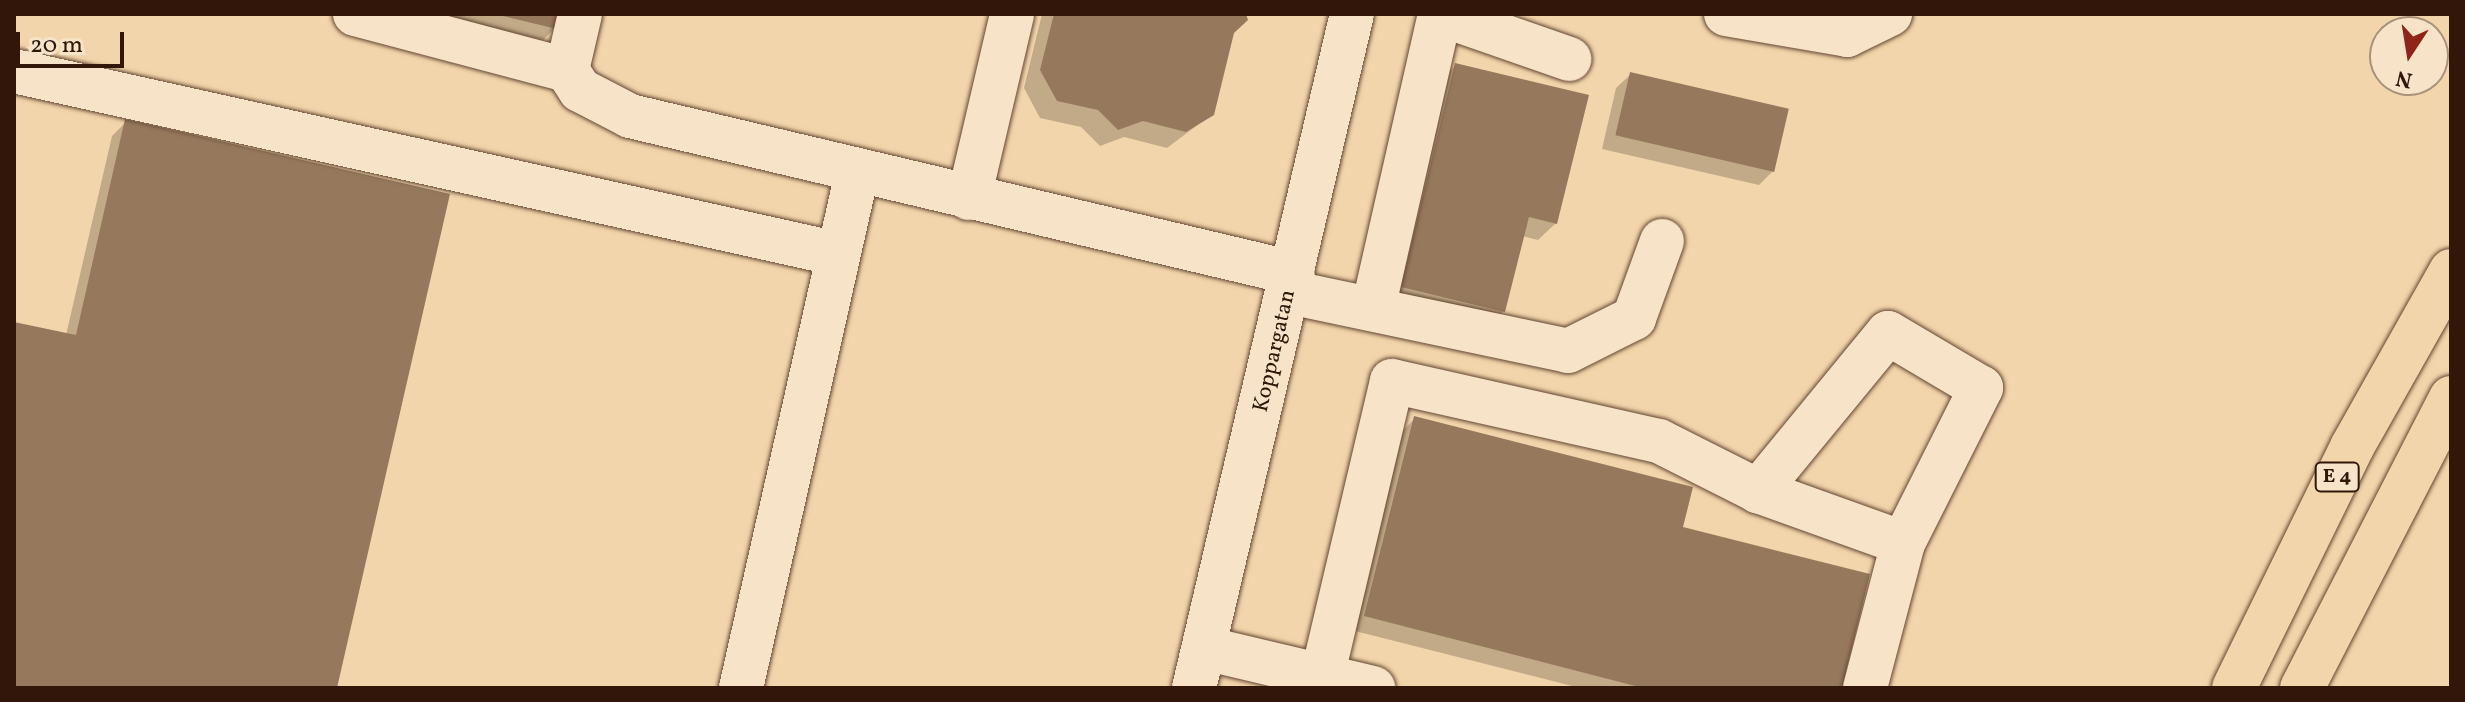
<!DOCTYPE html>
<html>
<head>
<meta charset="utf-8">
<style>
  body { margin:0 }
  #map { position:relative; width:2465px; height:702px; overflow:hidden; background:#f3d5ab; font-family:Vollkorn,serif }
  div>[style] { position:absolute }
  .shadow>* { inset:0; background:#0003 }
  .building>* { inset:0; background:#96795d; transform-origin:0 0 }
  .roads { filter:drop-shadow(0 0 2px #624632) drop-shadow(0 0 2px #624632) }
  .minor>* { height:44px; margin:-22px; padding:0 22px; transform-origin:22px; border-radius:22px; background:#f7e4c8 }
  .highway>* { height:44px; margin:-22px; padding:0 22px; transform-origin:22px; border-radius:22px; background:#f3d5ab }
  span { translate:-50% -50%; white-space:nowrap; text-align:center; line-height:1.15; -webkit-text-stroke:6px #f7e4c8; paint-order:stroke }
  .shield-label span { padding:2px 6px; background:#f7e4c8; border:2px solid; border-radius:6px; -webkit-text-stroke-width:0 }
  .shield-label { font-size:20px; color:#311609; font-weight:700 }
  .street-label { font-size:22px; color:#311609 }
  .frame { position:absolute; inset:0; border:16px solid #311609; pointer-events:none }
  .north { position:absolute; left:2369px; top:16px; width:80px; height:80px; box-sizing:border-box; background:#f7e4c8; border:2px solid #a8927c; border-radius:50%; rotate:192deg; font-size:22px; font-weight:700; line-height:32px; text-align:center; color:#311609 }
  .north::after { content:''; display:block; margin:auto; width:28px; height:36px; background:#8f2418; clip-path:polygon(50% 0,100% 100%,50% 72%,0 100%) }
  .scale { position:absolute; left:16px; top:32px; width:108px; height:36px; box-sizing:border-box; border:4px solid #311609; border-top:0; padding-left:10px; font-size:24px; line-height:28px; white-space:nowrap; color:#311609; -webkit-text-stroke:6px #f7e4c8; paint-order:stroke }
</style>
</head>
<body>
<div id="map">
  <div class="shadow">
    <i style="clip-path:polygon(400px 14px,558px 14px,555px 28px,538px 45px)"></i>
    <i style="clip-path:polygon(1042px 14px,1244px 14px,1231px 34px,1212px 114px,1167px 148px,1124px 137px,1100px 146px,1081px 127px,1040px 118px,1024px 88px)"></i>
    <i style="clip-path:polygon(1456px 65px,1556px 223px,1538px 240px,1522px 236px,1504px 311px,1486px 328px,1385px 304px,1439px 82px)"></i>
    <i style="clip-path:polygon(1631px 74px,1773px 171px,1759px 185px,1602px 149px,1616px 88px)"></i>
    <i style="clip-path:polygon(126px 122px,335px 688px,14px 688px,14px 324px,66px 335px,112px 136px)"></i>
    <i style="clip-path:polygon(1415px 418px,1840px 688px,1580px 688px,1351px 630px,1401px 433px)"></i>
  </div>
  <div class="building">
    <i style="clip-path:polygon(495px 14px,560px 14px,557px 29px)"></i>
    <i style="clip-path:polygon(1054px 14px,1246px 14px,1248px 20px,1234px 33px,1214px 115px,1186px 132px,1143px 121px,1118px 130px,1098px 110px,1057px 101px,1040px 70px)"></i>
    <i style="clip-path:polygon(1455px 63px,1589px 95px,1557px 224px,1529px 217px,1505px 312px,1401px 287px)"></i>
    <i style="left:1630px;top:72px;width:163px;height:65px;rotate:13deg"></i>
    <i style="clip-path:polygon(125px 119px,450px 194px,337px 688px,14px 688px,14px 322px,76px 335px)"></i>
    <i style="clip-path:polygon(1414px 416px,1693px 487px,1683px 527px,1870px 574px,1842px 688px,1643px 688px,1364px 616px)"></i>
  </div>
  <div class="roads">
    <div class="minor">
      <i style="left:355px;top:14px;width:219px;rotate:14.8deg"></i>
      <i style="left:567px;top:70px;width:24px;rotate:57deg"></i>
      <i style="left:580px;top:90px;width:56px;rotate:27.5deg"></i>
      <i style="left:630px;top:116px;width:681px;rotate:13.32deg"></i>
      <i style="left:1726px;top:14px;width:123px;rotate:9.8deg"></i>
      <i style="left:1847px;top:35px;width:48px;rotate:-26deg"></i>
      <i style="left:567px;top:70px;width:57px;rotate:-76.9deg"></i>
      <i style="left:14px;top:71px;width:844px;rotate:12.52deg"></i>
      <i style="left:969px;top:198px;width:189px;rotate:-76.8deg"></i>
      <i style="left:1289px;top:292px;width:285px;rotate:11.9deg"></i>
      <i style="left:1568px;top:351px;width:74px;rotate:-26.6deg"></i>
      <i style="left:1634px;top:318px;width:82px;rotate:-70deg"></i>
      <i style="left:1373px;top:309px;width:303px;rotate:-77.2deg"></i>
      <i style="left:1440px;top:14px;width:137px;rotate:19.2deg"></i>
      <i style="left:1204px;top:648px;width:174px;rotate:13.3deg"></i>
      <i style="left:1323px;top:673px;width:300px;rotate:-76.7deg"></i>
      <i style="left:1392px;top:381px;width:274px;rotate:12.7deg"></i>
      <i style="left:1659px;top:441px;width:111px;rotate:26.8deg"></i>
      <i style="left:741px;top:688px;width:528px;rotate:-77.31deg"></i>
      <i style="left:1194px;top:688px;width:692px;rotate:-76.81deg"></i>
      <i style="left:1865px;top:688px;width:150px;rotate:-75.3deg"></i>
      <i style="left:1903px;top:543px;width:174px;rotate:-63.3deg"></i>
      <i style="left:1981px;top:388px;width:108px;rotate:-149.4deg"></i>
      <i style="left:1888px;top:333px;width:205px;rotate:129.4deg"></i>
      <i style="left:1758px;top:491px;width:154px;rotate:19.7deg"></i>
    </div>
    <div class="highway">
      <i style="left:2234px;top:688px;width:268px;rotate:-63.9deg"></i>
      <i style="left:2352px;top:447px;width:202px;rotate:-60.6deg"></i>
      <i style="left:2302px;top:688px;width:326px;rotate:-62.8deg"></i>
    </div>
  </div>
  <div class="shield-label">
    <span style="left:2337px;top:477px">E 4</span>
  </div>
  <div class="street-label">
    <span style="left:1275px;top:351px;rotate:-77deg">Koppargatan</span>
  </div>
  <div class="frame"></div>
  <div class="north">N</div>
  <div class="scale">20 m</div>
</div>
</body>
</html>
